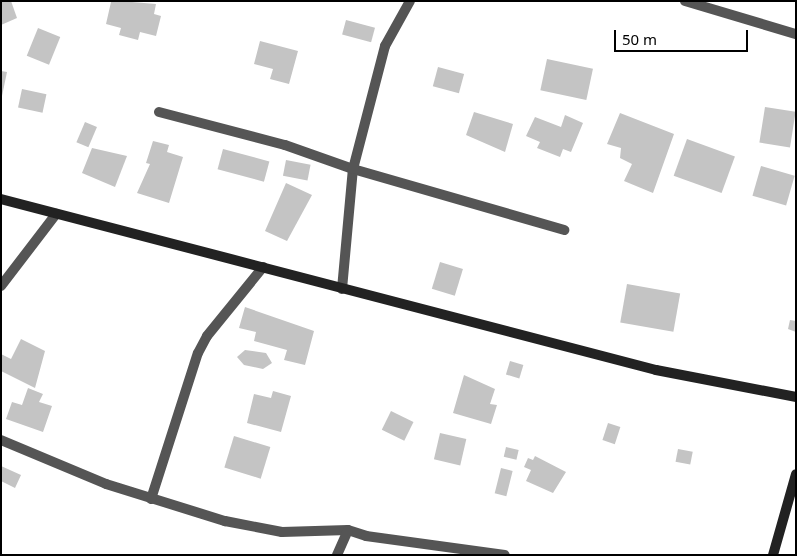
<!DOCTYPE html>
<html>
<head>
<meta charset="utf-8">
<style>
  body { margin:0 }
  #map { position:relative; width:797px; height:556px; overflow:hidden; background:#fff; font-family:"Noto Sans",sans-serif }
  div>[style] { position:absolute }
  .building>* { inset:0; background:#c4c4c4; transform-origin:0 0 }
  .street>* { height:10px; margin:-5px; padding:0 5px; transform-origin:5px; border-radius:5px; background:#555 }
  .secondary>* { height:10px; margin:-5px; padding:0 5px; transform-origin:5px; border-radius:5px; background:#222 }
  span { translate:-50% -50%; white-space:nowrap; text-align:center; line-height:1.15; -webkit-text-stroke:5px #fff; paint-order:stroke }
  .frame { position:absolute; inset:0; border:2px solid #000; pointer-events:none }
  .scale { position:absolute; left:614px; top:30px; width:134px; height:22px; box-sizing:border-box; border:2px solid #000; border-top:0; padding-left:6px; font-size:15px; line-height:18px; white-space:nowrap; color:#000; -webkit-text-stroke:4px #fff; paint-order:stroke }
</style>
</head>
<body>
<div id="map">
  <div class="building">
    <i style="clip-path:polygon(1px 1px,11px 1px,17px 18px,1px 25px)"></i>
    <i style="clip-path:polygon(120px 1px,156px 4px,154px 14px,161px 16px,156px 36px,140px 32px,138px 40px,119px 35px,121px 28px,106px 24px,111px 2px)"></i>
    <i style="left:346px;top:20px;width:30px;height:15px;rotate:15deg"></i>
    <i style="left:38px;top:28px;width:24px;height:30px;rotate:22deg"></i>
    <i style="clip-path:polygon(260px 41px,298px 51px,289px 84px,270px 79px,273px 69px,254px 64px)"></i>
    <i style="left:547px;top:59px;width:47px;height:32px;rotate:12deg"></i>
    <i style="left:438px;top:67px;width:27px;height:20px;rotate:15deg"></i>
    <i style="clip-path:polygon(1px 71px,7px 72px,2px 96px,1px 96px)"></i>
    <i style="left:22px;top:89px;width:25px;height:19px;rotate:12deg"></i>
    <i style="left:765px;top:107px;width:31px;height:36px;rotate:9deg"></i>
    <i style="clip-path:polygon(474px 112px,513px 124px,505px 152px,466px 135px)"></i>
    <i style="clip-path:polygon(620px 113px,674px 134px,653px 193px,624px 181px,632px 164px,620px 158px,621px 148px,607px 144px)"></i>
    <i style="clip-path:polygon(565px 115px,583px 123px,571px 152px,563px 149px,560px 157px,537px 148px,540px 142px,526px 136px,535px 117px,561px 127px)"></i>
    <i style="left:85px;top:122px;width:13px;height:22px;rotate:23deg"></i>
    <i style="left:687px;top:139px;width:51px;height:39px;rotate:20deg"></i>
    <i style="clip-path:polygon(153px 141px,169px 145px,167px 152px,183px 157px,169px 203px,137px 193px,150px 164px,146px 163px)"></i>
    <i style="clip-path:polygon(92px 148px,127px 156px,115px 187px,82px 173px)"></i>
    <i style="left:223px;top:149px;width:48px;height:21px;rotate:15deg"></i>
    <i style="left:286px;top:160px;width:25px;height:16px;rotate:11deg"></i>
    <i style="left:761px;top:166px;width:35px;height:31px;rotate:16deg"></i>
    <i style="clip-path:polygon(286px 183px,312px 195px,287px 241px,265px 231px)"></i>
    <i style="left:440px;top:262px;width:24px;height:28px;rotate:17deg"></i>
    <i style="left:627px;top:284px;width:54px;height:39px;rotate:10deg"></i>
    <i style="clip-path:polygon(245px 307px,314px 331px,305px 365px,284px 360px,287px 350px,254px 341px,256px 332px,239px 328px)"></i>
    <i style="clip-path:polygon(790px 320px,796px 321px,796px 332px,788px 329px)"></i>
    <i style="clip-path:polygon(21px 339px,45px 351px,35px 388px,1px 371px,1px 354px,11px 359px)"></i>
    <i style="clip-path:polygon(245px 350px,266px 353px,272px 363px,263px 369px,244px 365px,237px 357px)"></i>
    <i style="left:510px;top:361px;width:14px;height:14px;rotate:17deg"></i>
    <i style="clip-path:polygon(464px 375px,495px 389px,490px 404px,497px 405px,491px 424px,453px 413px)"></i>
    <i style="clip-path:polygon(28px 388px,43px 394px,39px 402px,52px 406px,43px 432px,6px 419px,12px 402px,22px 405px)"></i>
    <i style="clip-path:polygon(273px 391px,291px 396px,281px 432px,247px 423px,254px 394px,271px 398px)"></i>
    <i style="left:391px;top:411px;width:25px;height:21px;rotate:26deg"></i>
    <i style="left:608px;top:423px;width:13px;height:18px;rotate:18deg"></i>
    <i style="left:440px;top:433px;width:27px;height:27px;rotate:13deg"></i>
    <i style="left:234px;top:436px;width:38px;height:33px;rotate:17deg"></i>
    <i style="left:506px;top:447px;width:13px;height:10px;rotate:13deg"></i>
    <i style="left:678px;top:449px;width:15px;height:13px;rotate:11deg"></i>
    <i style="clip-path:polygon(535px 456px,566px 472px,553px 493px,526px 481px,531px 470px,524px 467px,528px 458px,533px 460px)"></i>
    <i style="clip-path:polygon(1px 466px,21px 475px,15px 488px,1px 481px)"></i>
    <i style="left:501px;top:468px;width:12px;height:26px;rotate:14deg"></i>
  </div>
  <div class="street">
    <i style="left:685px;top:1px;width:116px;rotate:16.6deg"></i>
    <i style="left:159px;top:112px;width:130px;rotate:14.7deg"></i>
    <i style="left:285px;top:145px;width:72px;rotate:19.4deg"></i>
    <i style="left:353px;top:169px;width:220px;rotate:16.1deg"></i>
    <i style="left:1px;top:286px;width:91px;rotate:-52.6deg"></i>
    <i style="left:342px;top:289px;width:121px;rotate:-84.8deg"></i>
    <i style="left:353px;top:169px;width:127px;rotate:-75.4deg"></i>
    <i style="left:385px;top:46px;width:51px;rotate:-60.9deg"></i>
    <i style="left:1px;top:440px;width:114px;rotate:22.7deg"></i>
    <i style="left:106px;top:484px;width:125px;rotate:17.3deg"></i>
    <i style="left:225px;top:521px;width:58px;rotate:10.9deg"></i>
    <i style="left:282px;top:532px;width:66px;rotate:-1.7deg"></i>
    <i style="left:348px;top:530px;width:19px;rotate:18deg"></i>
    <i style="left:366px;top:536px;width:140px;rotate:7.8deg"></i>
    <i style="left:151px;top:499px;width:153px;rotate:-72.2deg"></i>
    <i style="left:198px;top:353px;width:19px;rotate:-62deg"></i>
    <i style="left:207px;top:336px;width:89px;rotate:-50.9deg"></i>
    <i style="left:337px;top:555px;width:27px;rotate:-66deg"></i>
  </div>
  <div class="secondary">
    <i style="left:1px;top:199px;width:677px;rotate:14.63deg"></i>
    <i style="left:656px;top:370px;width:143px;rotate:10.9deg"></i>
    <i style="left:773px;top:555px;width:84px;rotate:-74.1deg"></i>
  </div>
  <div class="frame"></div>
  <div class="scale">50 m</div>
</div>
</body>
</html>
